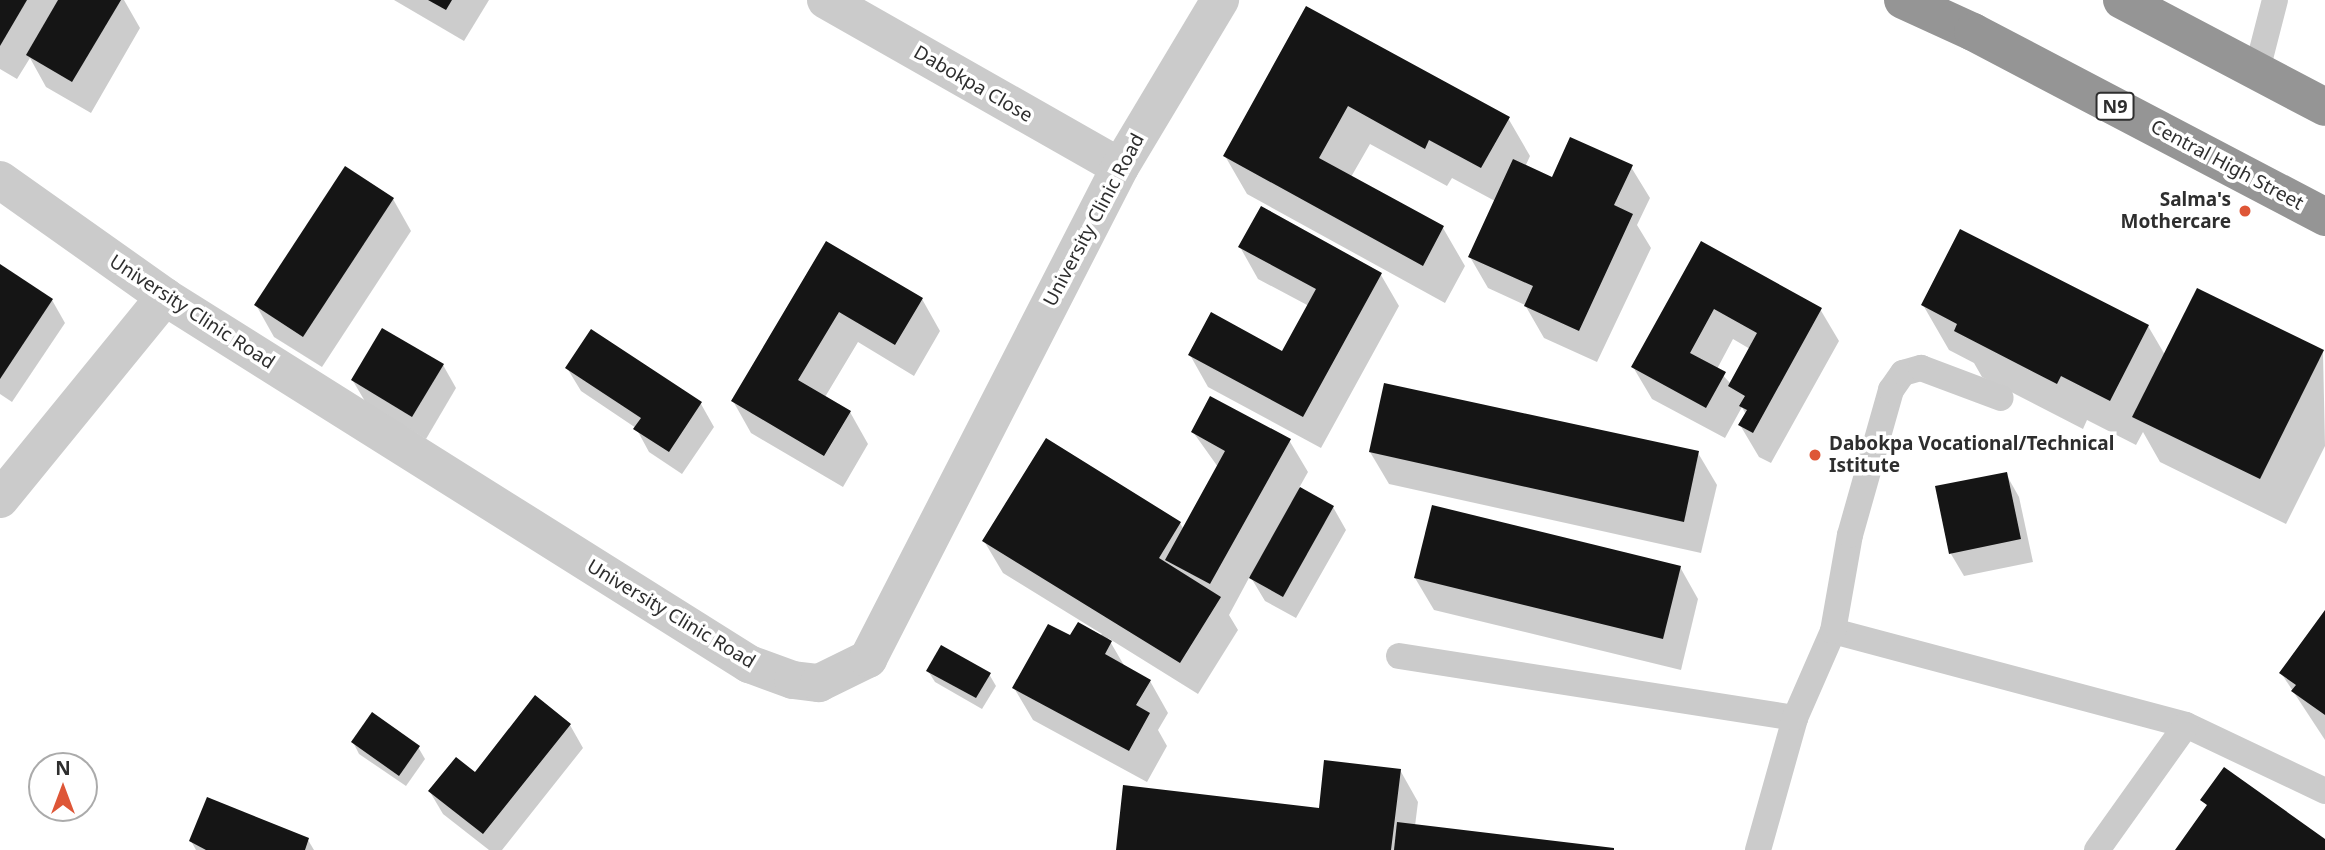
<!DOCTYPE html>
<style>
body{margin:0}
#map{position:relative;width:2325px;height:850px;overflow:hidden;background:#fff;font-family:"Noto Sans",sans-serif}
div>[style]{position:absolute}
.shadow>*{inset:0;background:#0003}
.building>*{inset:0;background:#151515}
.lane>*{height:26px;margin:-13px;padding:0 13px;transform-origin:13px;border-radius:13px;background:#cbcbcb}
.street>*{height:38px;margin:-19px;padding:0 19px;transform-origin:19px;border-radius:19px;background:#cbcbcb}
.highway>*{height:38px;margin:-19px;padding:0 19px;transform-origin:19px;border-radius:19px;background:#959595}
.dots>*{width:19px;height:19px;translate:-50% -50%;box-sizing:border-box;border:4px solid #fff;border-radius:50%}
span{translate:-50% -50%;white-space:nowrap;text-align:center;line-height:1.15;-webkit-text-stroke:7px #fff;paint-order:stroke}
.shield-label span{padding:2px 5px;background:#fff;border:2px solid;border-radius:5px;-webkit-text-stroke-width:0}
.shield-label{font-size:18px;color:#2e2e2e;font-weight:700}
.street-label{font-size:19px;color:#2e2e2e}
.poi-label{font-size:19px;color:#2e2e2e;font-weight:700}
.right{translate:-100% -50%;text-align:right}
.left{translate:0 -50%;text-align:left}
.north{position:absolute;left:28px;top:752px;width:70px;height:70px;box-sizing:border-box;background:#fff;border:2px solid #ababab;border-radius:50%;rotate:0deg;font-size:19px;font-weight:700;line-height:28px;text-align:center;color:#2e2e2e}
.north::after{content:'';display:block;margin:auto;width:24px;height:32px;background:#de5637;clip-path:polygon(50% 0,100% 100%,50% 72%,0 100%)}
</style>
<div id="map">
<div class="shadow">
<div style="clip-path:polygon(0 0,124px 0,140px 28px,91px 113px,46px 87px,30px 58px,17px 79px,0 69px)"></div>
<div style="clip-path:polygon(394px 0,489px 0,464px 41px)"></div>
<div style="clip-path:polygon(1307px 8px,1508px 118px,1530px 156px,1525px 167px,1552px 180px,1631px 167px,1650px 198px,1637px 225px,1651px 248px,1597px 362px,1544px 338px,1525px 305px,1488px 288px,1470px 257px,1495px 201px,1452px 178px,1447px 186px,1370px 144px,1351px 177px,1443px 228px,1465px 266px,1445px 303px,1247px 194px,1225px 156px)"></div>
<div style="clip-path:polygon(393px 199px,411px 231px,322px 367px,274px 337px,256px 305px)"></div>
<div style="clip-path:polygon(827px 243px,922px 299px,940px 331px,914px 376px,858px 342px,825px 397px,850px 412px,868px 444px,843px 487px,751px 433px,733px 401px)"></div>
<div style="clip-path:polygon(evenodd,1702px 244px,1820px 309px,1839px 341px,1771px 463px,1759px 457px,1740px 425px,1746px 415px,1742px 407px,1725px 438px,1652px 399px,1633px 367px,1702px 244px,1733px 339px,1750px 349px,1731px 384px,1717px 369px,1733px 339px)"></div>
<div style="clip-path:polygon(1240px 247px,1381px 275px,1399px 306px,1321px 448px,1208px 387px,1190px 355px,1283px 353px,1309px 306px,1258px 279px)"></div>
<div style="clip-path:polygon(0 266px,52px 300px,65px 323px,12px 402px,0 394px)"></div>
<div style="clip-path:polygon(1923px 305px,2148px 326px,2165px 355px,2323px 352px,2325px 446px,2286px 524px,2160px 462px,2143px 432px,2136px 445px,2087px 420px,2083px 429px,1982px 377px,1974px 363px,1949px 350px)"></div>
<div style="clip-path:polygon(592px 332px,701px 404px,714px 427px,682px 474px,649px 452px,636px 428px,581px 391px,567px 368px)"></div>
<div style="clip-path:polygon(443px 365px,456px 388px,426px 439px,366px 403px,353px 381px)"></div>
<div style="clip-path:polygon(1193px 432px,1289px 440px,1308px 472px,1299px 488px,1333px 507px,1346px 530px,1296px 618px,1265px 601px,1250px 576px,1229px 615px,1238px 630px,1198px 694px,1108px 638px,1125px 667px,1150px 681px,1168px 713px,1158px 730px,1167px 746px,1147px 782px,1033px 720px,1014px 688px,1102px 634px,1003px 573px,984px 541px,1180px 523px,1184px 530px,1218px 467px)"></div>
<div style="clip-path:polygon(1370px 452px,1698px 453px,1717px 485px,1701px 553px,1389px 484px)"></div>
<div style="clip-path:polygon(2006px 474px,2019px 497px,2033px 562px,1964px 576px,1951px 554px)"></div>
<div style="clip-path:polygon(1680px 567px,1698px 599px,1681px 670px,1434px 610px,1415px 578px)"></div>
<div style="clip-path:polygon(2325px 613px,2325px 740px,2281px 673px)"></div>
<div style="clip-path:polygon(928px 671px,989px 674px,996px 686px,982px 709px,935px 682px)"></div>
<div style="clip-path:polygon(570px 725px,583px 748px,502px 850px,489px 850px,443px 814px,430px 792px,475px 774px)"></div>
<div style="clip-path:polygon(353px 742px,418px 747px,425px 759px,406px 786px,359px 754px)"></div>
<div style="clip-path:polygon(1400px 770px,1418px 802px,1415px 826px,1614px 850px,1117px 850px,1320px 810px)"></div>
<div style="clip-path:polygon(308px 840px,314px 850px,196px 850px,191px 841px)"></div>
</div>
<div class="building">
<div style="clip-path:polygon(0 0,27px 0,0 46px)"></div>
<div style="clip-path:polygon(58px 0,121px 0,72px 82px,26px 55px)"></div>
<div style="clip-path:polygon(428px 0,452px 0,446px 10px)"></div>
<div style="clip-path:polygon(1306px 6px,1510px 117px,1481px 168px,1429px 140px,1425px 149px,1348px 106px,1319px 158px,1444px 226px,1423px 266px,1223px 156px)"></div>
<div style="clip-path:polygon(1570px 137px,1633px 165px,1614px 205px,1633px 214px,1579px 331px,1524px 306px,1533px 286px,1468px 257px,1513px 159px,1552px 177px)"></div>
<div style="clip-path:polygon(345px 166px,394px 198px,303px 337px,254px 305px)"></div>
<div style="clip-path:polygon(1261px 206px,1382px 273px,1303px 417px,1188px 355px,1211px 312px,1282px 351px,1316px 289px,1238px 247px)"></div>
<div style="clip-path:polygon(1960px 229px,2149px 325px,2110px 401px,2061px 376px,2057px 384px,1954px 331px,1957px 324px,1921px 305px)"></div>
<div style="clip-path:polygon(826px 241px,923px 298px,895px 345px,839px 312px,798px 380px,851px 411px,824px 456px,731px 401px)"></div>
<div style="clip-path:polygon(1701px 241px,1822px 308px,1753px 433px,1738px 425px,1747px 410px,1739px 406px,1745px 396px,1728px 386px,1757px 333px,1714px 309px,1690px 353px,1726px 372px,1706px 408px,1631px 367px)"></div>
<div style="clip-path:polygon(0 264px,53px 299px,0 379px)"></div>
<div style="clip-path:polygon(2197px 288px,2324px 350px,2260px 479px,2132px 417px)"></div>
<div style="clip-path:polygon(382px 328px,444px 364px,412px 417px,351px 380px)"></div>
<div style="clip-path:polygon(591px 329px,702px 402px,669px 452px,633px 429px,641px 418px,565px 368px)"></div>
<div style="clip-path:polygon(1384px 383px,1699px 451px,1684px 522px,1369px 452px)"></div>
<div style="clip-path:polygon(1210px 396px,1291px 439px,1210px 584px,1165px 560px,1225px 451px,1191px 432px)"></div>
<div style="clip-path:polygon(1046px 438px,1181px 522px,1159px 558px,1221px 597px,1180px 663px,982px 541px)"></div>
<div style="clip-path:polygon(2007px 472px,2021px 539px,1949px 554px,1935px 486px)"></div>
<div style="clip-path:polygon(1300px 487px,1334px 506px,1283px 597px,1249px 578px)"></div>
<div style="clip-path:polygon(1432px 505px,1681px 566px,1663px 639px,1414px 578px)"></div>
<div style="clip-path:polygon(2325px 610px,2325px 715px,2291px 691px,2296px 685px,2279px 673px)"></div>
<div style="clip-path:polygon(1078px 622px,1112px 641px,1105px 654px,1151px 680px,1136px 705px,1150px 713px,1129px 751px,1012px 688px,1048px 624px,1070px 635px)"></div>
<div style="clip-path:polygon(941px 645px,991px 673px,976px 698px,926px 671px)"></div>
<div style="clip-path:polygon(535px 695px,571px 724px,483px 834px,428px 791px,456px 757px,475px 772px)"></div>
<div style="clip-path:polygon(372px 712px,420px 746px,399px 776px,351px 742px)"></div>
<div style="clip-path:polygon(1324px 760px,1401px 769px,1391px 850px,1116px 850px,1123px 785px,1319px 808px)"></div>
<div style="clip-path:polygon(2224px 767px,2325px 839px,2325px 850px,2175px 850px,2207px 805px,2200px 800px)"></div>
<div style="clip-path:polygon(207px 797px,309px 838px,305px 850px,206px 850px,189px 841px)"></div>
<div style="clip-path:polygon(1397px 822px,1614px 848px,1614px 850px,1394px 850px)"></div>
</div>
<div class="lane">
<div style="left:2257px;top:70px;width:72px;rotate:-75.6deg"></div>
<div style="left:1833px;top:631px;width:365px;rotate:14.9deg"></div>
<div style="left:2186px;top:725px;width:154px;rotate:25.4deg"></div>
<div style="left:1399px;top:656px;width:401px;rotate:8.9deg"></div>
<div style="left:1758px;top:850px;width:137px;rotate:-74.3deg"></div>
<div style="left:1795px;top:718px;width:95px;rotate:-66.4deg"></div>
<div style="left:1833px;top:631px;width:97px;rotate:-80deg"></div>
<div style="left:1850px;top:535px;width:151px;rotate:-74.2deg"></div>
<div style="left:1891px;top:390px;width:21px;rotate:-55deg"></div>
<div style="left:1903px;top:373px;width:19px;rotate:-16deg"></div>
<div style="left:1921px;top:368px;width:85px;rotate:20.6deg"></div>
<div style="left:2097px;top:850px;width:153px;rotate:-54.5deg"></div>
</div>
<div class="street">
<div style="left:826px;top:0;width:338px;rotate:29.6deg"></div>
<div style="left:0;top:180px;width:202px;rotate:35.3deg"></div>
<div style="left:165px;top:297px;width:690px;rotate:32.15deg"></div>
<div style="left:749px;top:664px;width:47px;rotate:20deg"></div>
<div style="left:793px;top:680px;width:26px;rotate:7deg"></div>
<div style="left:819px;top:683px;width:55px;rotate:-26.1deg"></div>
<div style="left:868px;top:659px;width:553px;rotate:-62.88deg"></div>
<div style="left:1120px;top:167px;width:195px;rotate:-59.1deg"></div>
<div style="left:0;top:499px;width:261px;rotate:-50.8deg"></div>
</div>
<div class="highway">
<div style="left:1903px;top:0;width:77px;rotate:24.6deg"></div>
<div style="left:1973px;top:32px;width:398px;rotate:27.7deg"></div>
<div style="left:2122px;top:0;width:229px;rotate:27.8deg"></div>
</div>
<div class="dots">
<div style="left:2245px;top:211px;background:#de5637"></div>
<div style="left:1815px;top:455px;background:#de5637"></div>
</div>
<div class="shield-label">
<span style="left:2115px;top:106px">N9</span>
</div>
<div class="street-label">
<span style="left:973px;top:84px;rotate:30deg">Dabokpa Close</span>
<span style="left:2227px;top:165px;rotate:28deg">Central High Street</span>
<span style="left:1094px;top:220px;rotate:-62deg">University Clinic Road</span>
<span style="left:192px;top:312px;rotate:33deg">University Clinic Road</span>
<span style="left:671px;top:614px;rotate:31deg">University Clinic Road</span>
</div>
<div class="poi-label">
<span class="right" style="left:2231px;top:211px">Salma's<br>Mothercare</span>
<span class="left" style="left:1829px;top:455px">Dabokpa Vocational/Technical<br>Istitute</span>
</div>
<div class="north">N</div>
</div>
